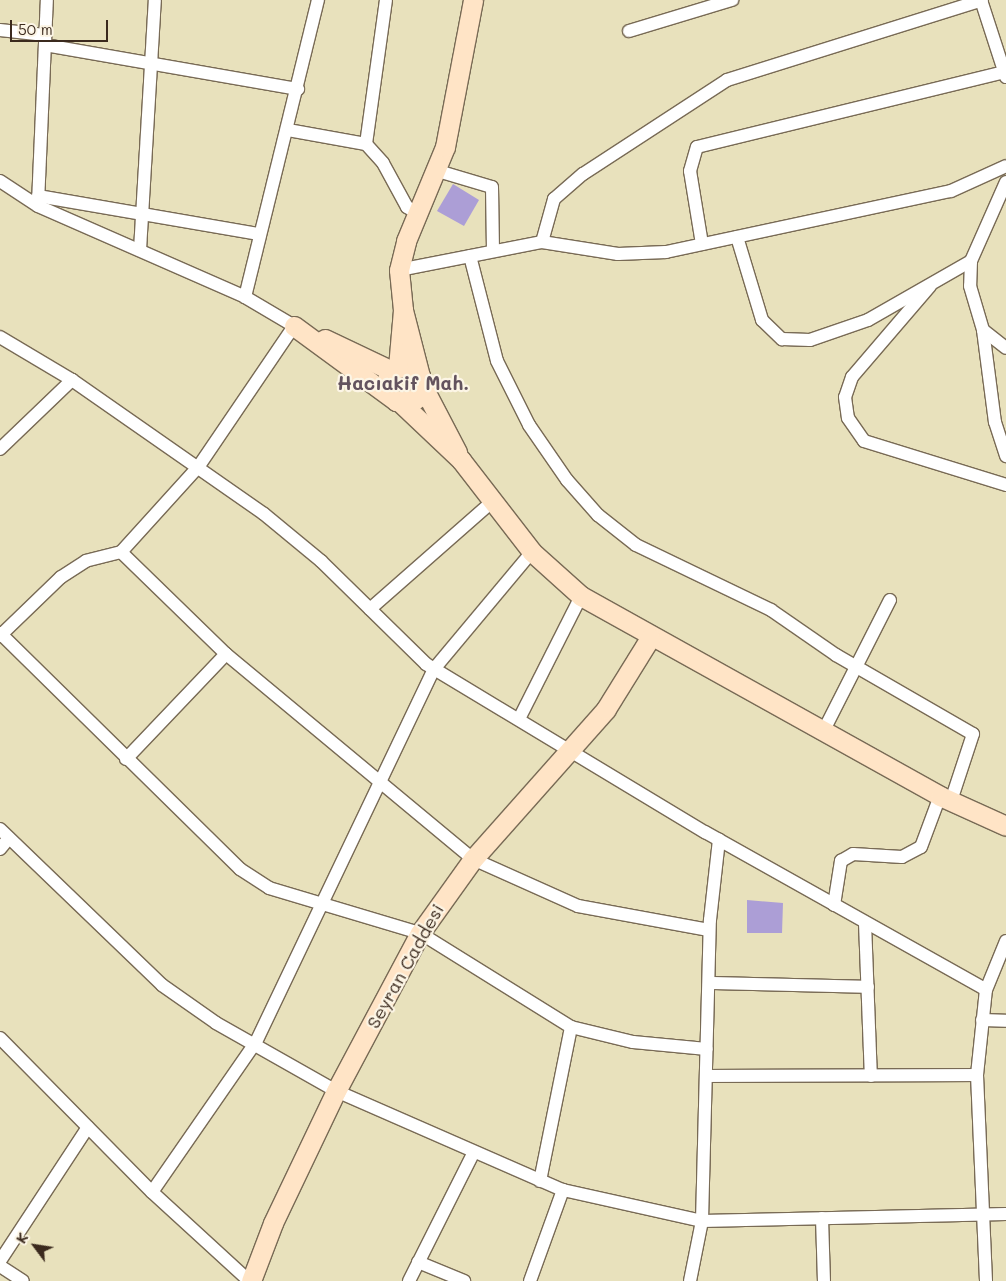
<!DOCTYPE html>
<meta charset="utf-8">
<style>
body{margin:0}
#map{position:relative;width:1006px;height:1281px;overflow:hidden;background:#e8e1bc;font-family:Mali,sans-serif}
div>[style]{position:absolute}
.building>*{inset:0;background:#ac9ed6}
.roads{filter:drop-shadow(1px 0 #786a55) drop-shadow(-1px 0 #786a55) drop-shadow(0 1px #786a55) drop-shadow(0 -1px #786a55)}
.street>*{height:12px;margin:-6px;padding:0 6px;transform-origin:6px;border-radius:6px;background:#fff}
.secondary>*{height:19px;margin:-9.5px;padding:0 9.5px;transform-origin:9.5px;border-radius:9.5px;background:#ffe4c6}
span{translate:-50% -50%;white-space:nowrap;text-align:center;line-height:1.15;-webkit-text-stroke:4.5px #fcf5e5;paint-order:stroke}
.street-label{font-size:18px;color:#3b2a1e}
.neighbourhood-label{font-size:19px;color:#63535e;font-weight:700}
.north{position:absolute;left:10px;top:1221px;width:50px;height:50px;-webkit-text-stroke:4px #fcf5e5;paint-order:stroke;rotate:301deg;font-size:14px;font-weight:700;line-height:20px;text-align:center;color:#3b2a1e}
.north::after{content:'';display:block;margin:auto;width:18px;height:22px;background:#3b2a1e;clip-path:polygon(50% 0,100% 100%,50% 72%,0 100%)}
.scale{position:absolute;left:10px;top:20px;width:98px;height:22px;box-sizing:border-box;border:2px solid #3b2a1e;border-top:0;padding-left:6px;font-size:15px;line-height:18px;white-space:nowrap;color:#3b2a1e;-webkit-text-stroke:4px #fcf5e5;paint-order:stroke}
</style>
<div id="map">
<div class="building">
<div style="clip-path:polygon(453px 184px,479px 200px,464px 226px,437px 211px)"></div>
<div style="clip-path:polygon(747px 900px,783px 903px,782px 933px,747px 933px)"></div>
</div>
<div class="roads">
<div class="street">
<div style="left:981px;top:0;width:81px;rotate:72deg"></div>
<div style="left:0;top:30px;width:45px;rotate:6.3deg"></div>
<div style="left:629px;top:31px;width:108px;rotate:-16.8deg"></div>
<div style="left:45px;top:45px;width:257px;rotate:9.9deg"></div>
<div style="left:288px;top:130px;width:79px;rotate:10.2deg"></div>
<div style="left:366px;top:144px;width:145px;rotate:-82.1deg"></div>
<div style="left:366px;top:144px;width:25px;rotate:48deg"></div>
<div style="left:383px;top:163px;width:50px;rotate:61.4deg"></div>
<div style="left:407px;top:207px;width:12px;rotate:31deg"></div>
<div style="left:438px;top:171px;width:56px;rotate:16.5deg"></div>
<div style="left:492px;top:187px;width:62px;rotate:89.1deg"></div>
<div style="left:0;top:181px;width:45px;rotate:33.3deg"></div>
<div style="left:38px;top:206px;width:226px;rotate:23.7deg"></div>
<div style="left:245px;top:297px;width:57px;rotate:30.6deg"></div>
<div style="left:294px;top:326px;width:169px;rotate:124.2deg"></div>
<div style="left:199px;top:466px;width:116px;rotate:132.2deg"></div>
<div style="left:121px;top:552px;width:36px;rotate:166deg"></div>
<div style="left:86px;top:561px;width:30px;rotate:147deg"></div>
<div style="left:61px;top:577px;width:85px;rotate:136deg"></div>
<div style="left:1006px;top:182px;width:86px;rotate:113.9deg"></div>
<div style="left:971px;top:261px;width:25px;rotate:92deg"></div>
<div style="left:970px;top:286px;width:46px;rotate:73.5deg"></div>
<div style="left:983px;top:330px;width:29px;rotate:38deg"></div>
<div style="left:38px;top:196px;width:223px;rotate:9.8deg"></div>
<div style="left:38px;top:203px;width:203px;rotate:-87.5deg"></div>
<div style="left:737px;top:237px;width:87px;rotate:73.2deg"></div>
<div style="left:762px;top:320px;width:28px;rotate:44deg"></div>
<div style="left:782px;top:339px;width:28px;rotate:2deg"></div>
<div style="left:810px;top:340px;width:61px;rotate:-19deg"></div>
<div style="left:868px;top:320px;width:119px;rotate:-29.8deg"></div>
<div style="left:542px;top:242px;width:45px;rotate:-74.4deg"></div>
<div style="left:554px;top:199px;width:38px;rotate:-41deg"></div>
<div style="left:583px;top:174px;width:172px;rotate:-33.1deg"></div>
<div style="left:727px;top:80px;width:267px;rotate:-17.4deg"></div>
<div style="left:702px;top:244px;width:74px;rotate:-99.3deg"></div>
<div style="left:690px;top:171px;width:25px;rotate:-74deg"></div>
<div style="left:697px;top:147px;width:316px;rotate:-13.7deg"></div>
<div style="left:140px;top:250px;width:250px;rotate:-86.6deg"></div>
<div style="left:470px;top:256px;width:108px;rotate:75.6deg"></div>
<div style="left:497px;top:361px;width:72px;rotate:63.4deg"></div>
<div style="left:529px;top:425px;width:67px;rotate:55.4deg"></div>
<div style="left:567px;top:480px;width:47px;rotate:48.5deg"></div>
<div style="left:598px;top:515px;width:48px;rotate:38.3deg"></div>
<div style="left:636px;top:545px;width:150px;rotate:25.7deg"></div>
<div style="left:771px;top:610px;width:79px;rotate:34.7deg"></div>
<div style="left:836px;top:655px;width:158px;rotate:30deg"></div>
<div style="left:973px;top:734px;width:71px;rotate:108.2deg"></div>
<div style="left:399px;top:270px;width:146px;rotate:-11.1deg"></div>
<div style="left:542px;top:242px;width:77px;rotate:9deg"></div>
<div style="left:618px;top:254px;width:48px;rotate:-2.4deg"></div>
<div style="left:666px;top:252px;width:291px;rotate:-12.1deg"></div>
<div style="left:951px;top:191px;width:60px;rotate:-24.4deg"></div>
<div style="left:930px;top:286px;width:120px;rotate:130.6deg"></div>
<div style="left:852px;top:377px;width:21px;rotate:109deg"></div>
<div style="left:845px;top:397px;width:21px;rotate:82deg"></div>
<div style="left:848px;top:418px;width:28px;rotate:55deg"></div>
<div style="left:864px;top:441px;width:149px;rotate:17.2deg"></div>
<div style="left:245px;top:297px;width:306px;rotate:-76.2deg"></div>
<div style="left:983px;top:330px;width:93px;rotate:82.6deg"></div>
<div style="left:995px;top:422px;width:36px;rotate:72deg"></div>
<div style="left:0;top:337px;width:84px;rotate:30.8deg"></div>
<div style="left:72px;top:380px;width:234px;rotate:34.9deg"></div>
<div style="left:264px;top:514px;width:74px;rotate:39.5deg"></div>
<div style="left:321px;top:561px;width:147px;rotate:44.4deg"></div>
<div style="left:426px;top:664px;width:326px;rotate:31.1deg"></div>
<div style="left:705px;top:832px;width:322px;rotate:29.3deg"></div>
<div style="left:0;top:449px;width:100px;rotate:-43.8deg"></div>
<div style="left:121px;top:552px;width:146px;rotate:44.2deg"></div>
<div style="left:226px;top:654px;width:321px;rotate:39.7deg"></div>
<div style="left:473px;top:859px;width:115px;rotate:24.1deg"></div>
<div style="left:578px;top:906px;width:133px;rotate:10.4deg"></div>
<div style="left:370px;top:609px;width:164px;rotate:-41.3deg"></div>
<div style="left:0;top:633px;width:337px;rotate:44.5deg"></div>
<div style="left:240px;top:869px;width:35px;rotate:33deg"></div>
<div style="left:269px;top:888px;width:158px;rotate:16.6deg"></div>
<div style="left:420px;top:933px;width:178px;rotate:31.9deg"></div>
<div style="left:571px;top:1027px;width:64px;rotate:13.6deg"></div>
<div style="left:633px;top:1042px;width:74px;rotate:5.4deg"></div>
<div style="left:519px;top:719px;width:138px;rotate:-63.2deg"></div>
<div style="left:823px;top:732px;width:148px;rotate:-63.1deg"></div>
<div style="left:126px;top:759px;width:145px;rotate:-46.4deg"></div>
<div style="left:0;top:829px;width:225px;rotate:43.9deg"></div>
<div style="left:162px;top:985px;width:66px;rotate:35.1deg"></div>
<div style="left:216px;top:1023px;width:138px;rotate:29.5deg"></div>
<div style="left:336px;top:1091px;width:248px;rotate:23.6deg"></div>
<div style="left:563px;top:1190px;width:142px;rotate:12.6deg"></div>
<div style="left:702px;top:1221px;width:304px;rotate:-1.3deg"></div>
<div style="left:0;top:849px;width:14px;rotate:-51deg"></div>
<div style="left:834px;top:905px;width:45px;rotate:-81deg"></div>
<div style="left:841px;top:861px;width:14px;rotate:-30deg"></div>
<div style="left:853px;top:854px;width:49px;rotate:3.5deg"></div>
<div style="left:902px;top:857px;width:21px;rotate:-28deg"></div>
<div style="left:921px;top:847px;width:54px;rotate:-69.6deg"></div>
<div style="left:865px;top:923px;width:153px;rotate:87.8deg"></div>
<div style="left:709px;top:983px;width:159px;rotate:1.4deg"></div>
<div style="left:982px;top:1020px;width:24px;rotate:2deg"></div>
<div style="left:0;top:1038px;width:216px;rotate:45.4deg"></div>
<div style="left:152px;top:1192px;width:132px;rotate:42.5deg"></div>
<div style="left:707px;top:1076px;width:270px;rotate:-0.2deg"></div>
<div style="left:540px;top:1181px;width:157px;rotate:-78.6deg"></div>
<div style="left:152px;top:1192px;width:183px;rotate:-55.3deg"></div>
<div style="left:256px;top:1042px;width:413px;rotate:-64.5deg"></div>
<div style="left:434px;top:669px;width:153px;rotate:-50.1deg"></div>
<div style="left:822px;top:1218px;width:63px;rotate:88.2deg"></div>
<div style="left:0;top:1261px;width:160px;rotate:-56.7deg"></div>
<div style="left:418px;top:1262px;width:50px;rotate:22.4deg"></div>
<div style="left:0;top:1266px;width:27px;rotate:33deg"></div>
<div style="left:409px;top:1281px;width:144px;rotate:-63.3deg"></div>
<div style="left:530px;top:1281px;width:97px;rotate:-70.1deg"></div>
<div style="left:690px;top:1281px;width:61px;rotate:-78.7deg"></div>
<div style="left:702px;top:1221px;width:301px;rotate:-88.5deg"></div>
<div style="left:710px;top:920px;width:81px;rotate:-83.6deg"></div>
<div style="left:986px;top:1281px;width:206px;rotate:-92.5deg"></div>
<div style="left:977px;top:1075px;width:85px;rotate:-84deg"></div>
<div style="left:986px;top:990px;width:53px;rotate:-67.8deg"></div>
</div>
<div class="secondary">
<div style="left:403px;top:310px;width:40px;rotate:-95.7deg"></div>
<div style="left:399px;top:270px;width:30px;rotate:-76deg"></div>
<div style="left:406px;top:241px;width:102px;rotate:-67.5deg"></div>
<div style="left:445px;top:147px;width:150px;rotate:-79.2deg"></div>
<div style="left:294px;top:326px;width:127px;rotate:36.3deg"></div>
<div style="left:396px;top:401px;width:20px;rotate:-6deg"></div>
<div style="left:416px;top:399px;width:10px;rotate:-61deg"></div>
<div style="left:421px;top:390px;width:14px;rotate:-94deg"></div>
<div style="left:420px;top:376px;width:13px;rotate:-141deg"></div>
<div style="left:410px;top:368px;width:12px;rotate:-175deg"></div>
<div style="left:398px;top:367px;width:13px;rotate:141deg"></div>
<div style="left:388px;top:375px;width:19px;rotate:90deg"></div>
<div style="left:325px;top:339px;width:74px;rotate:25.5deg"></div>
<div style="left:398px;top:367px;width:57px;rotate:-85deg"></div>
<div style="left:403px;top:310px;width:68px;rotate:75.6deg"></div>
<div style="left:422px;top:385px;width:76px;rotate:62.4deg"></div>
<div style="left:401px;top:403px;width:83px;rotate:43.5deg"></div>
<div style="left:461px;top:460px;width:116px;rotate:52.3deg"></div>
<div style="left:532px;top:552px;width:66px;rotate:41.9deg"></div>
<div style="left:581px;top:596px;width:411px;rotate:29.1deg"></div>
<div style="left:940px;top:796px;width:72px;rotate:24.4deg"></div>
<div style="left:251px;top:1281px;width:62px;rotate:-69.2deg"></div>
<div style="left:273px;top:1223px;width:146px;rotate:-64.5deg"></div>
<div style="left:336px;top:1091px;width:179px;rotate:-62deg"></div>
<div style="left:420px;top:933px;width:91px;rotate:-54.4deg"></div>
<div style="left:473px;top:859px;width:200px;rotate:-48.4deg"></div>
<div style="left:606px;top:709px;width:84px;rotate:-58.2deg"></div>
</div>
</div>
<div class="street-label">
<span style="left:405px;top:966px;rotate:-61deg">Seyran Caddesi</span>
</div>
<div class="neighbourhood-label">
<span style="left:403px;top:383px">Hacıakif Mah.</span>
</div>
<div class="north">K</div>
<div class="scale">50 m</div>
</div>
